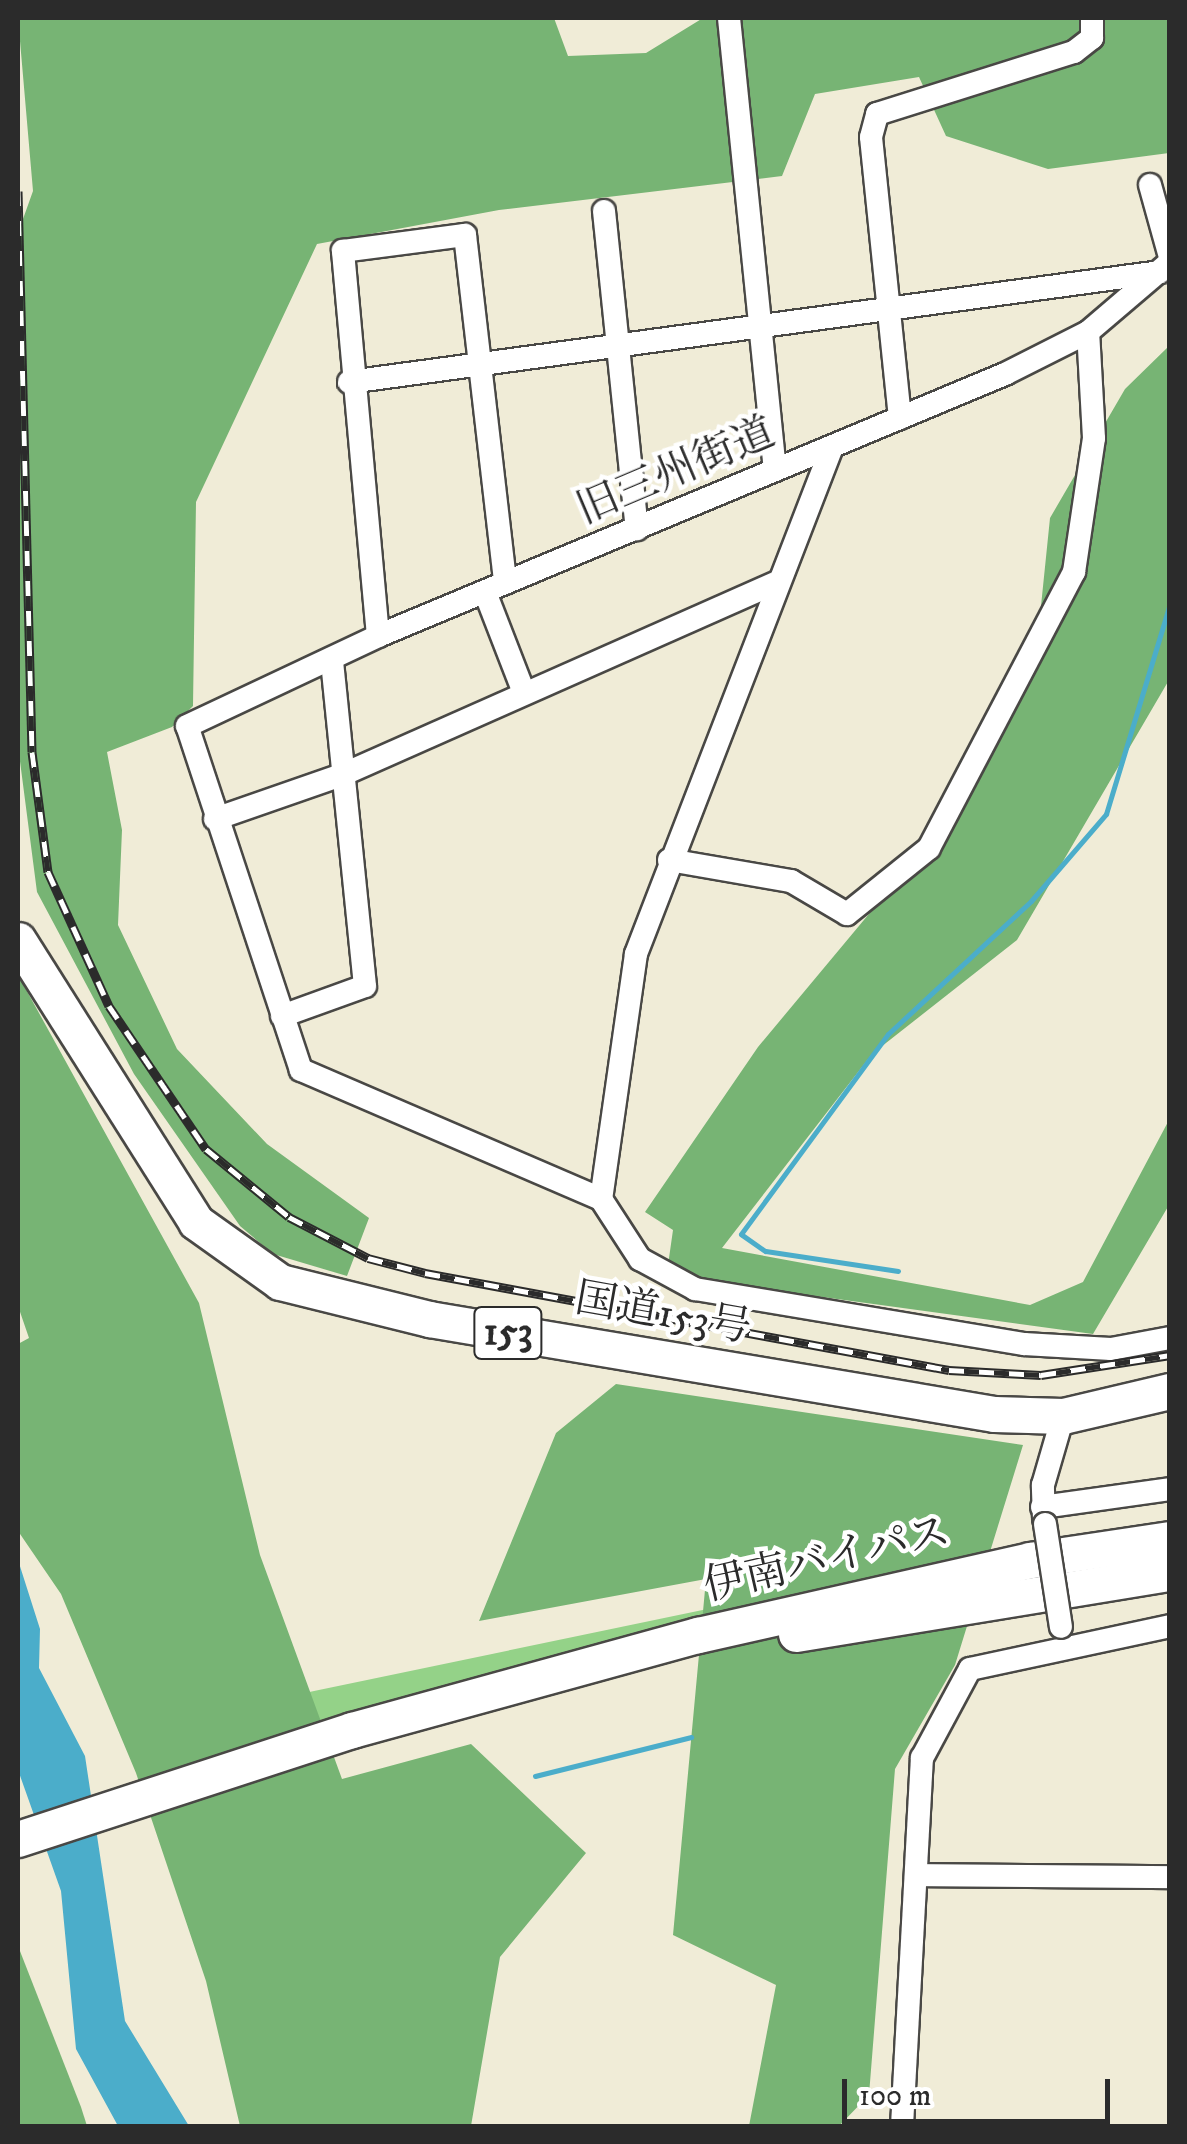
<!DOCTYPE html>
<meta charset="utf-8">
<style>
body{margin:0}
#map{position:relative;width:1187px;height:2144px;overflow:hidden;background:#f0ecd7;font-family:"IM FELL DW Pica","Noto Serif JP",serif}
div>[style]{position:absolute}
.green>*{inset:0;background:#94d288}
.forest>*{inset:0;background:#77b474}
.water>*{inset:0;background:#4badca}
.stream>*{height:5px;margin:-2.5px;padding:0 2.5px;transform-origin:2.5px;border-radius:2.5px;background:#4badca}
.roads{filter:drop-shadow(2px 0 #494845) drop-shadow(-2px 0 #494845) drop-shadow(0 2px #494845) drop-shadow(0 -2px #494845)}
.minor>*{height:22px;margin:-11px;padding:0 11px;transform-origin:11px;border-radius:11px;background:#fff}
.highway>*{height:35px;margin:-17.5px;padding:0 17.5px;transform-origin:17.5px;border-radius:17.5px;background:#fff}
.rail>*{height:9px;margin-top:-4.5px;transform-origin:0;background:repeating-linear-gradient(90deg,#fff 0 15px,#2b2b2b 0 30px);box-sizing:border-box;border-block:2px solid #2b2b2b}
.bridges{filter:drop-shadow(2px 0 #494845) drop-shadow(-2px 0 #494845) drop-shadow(0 2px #494845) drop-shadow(0 -2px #494845)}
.minor-bridge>*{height:22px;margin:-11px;padding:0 11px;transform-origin:11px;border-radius:11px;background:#fff}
span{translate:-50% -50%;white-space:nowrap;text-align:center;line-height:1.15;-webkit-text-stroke:9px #fff;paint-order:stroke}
.shield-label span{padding:2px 8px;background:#fff;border:2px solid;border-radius:8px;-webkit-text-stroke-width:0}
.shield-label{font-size:40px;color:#2b2b2b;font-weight:700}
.street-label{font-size:42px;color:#2b2b2b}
.frame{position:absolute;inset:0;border:20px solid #2b2b2b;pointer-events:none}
.scale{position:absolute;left:842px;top:2079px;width:268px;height:45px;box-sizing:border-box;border:5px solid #2b2b2b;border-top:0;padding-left:12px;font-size:30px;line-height:35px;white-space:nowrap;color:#2b2b2b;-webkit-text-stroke:8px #fff;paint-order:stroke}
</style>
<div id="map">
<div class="green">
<div style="clip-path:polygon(717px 1607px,718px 1624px,260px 1741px,242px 1706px)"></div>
</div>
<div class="forest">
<div style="clip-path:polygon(18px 18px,554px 18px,568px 56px,646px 53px,703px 18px,1169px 18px,1169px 153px,1048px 169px,946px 136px,919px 77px,815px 94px,782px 176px,499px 210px,317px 244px,196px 502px,193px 706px,172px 727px,107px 752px,122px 830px,118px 925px,177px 1049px,267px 1144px,369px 1218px,347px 1276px,273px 1254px,240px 1226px,134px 1074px,37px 892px,18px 746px,18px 233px,33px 191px)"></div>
<div style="clip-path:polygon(1169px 346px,1169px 680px,1017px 940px,872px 1054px,722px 1248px,1030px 1305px,1083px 1282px,1169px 1120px,1169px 1205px,1093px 1334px,706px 1281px,668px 1265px,673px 1230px,645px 1212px,758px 1047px,974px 788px,1037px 645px,1050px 518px,1125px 389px)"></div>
<div style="clip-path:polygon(18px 975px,199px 1303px,260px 1555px,342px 1779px,471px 1744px,586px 1853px,500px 1957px,471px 2126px,240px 2126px,206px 1981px,136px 1773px,61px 1594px,18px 1531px,18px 1344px,29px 1338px,18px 1306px)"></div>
<div style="clip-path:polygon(616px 1384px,1023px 1445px,955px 1665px,895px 1769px,869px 2095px,839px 2126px,749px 2126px,776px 1985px,673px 1935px,706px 1579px,479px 1621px,556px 1433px)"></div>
<div style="clip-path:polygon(18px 1946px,81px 2107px,87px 2126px,18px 2126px)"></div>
</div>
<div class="water">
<div style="clip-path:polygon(18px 1560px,40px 1629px,39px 1668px,85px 1756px,125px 2021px,189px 2126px,118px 2126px,76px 2049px,61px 1891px,18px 1770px)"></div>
</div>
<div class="stream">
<div style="left:898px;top:1271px;width:134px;rotate:-171.4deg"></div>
<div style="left:765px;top:1251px;width:29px;rotate:-145deg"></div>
<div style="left:741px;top:1234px;width:248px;rotate:-53.7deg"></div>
<div style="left:888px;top:1034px;width:195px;rotate:-42.9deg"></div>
<div style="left:1031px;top:901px;width:115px;rotate:-49.2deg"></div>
<div style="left:1106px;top:814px;width:220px;rotate:-73.1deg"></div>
<div style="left:535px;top:1776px;width:161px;rotate:-14deg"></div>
</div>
<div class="roads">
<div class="minor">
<div style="left:729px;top:18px;width:454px;rotate:84.2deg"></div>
<div style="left:1150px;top:185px;width:75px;rotate:74.5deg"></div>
<div style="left:604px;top:211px;width:320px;rotate:84.1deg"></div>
<div style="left:349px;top:382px;width:818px;rotate:-7.72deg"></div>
<div style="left:900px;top:418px;width:282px;rotate:-95.9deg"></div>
<div style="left:871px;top:137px;width:24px;rotate:-75deg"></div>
<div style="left:877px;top:114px;width:207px;rotate:-17.5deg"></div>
<div style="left:1074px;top:52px;width:23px;rotate:-38deg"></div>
<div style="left:1092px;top:38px;width:20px;rotate:-90deg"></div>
<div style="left:832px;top:447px;width:544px;rotate:111.14deg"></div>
<div style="left:636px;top:954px;width:247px;rotate:98.1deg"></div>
<div style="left:601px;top:1199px;width:72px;rotate:57deg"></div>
<div style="left:640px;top:1259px;width:63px;rotate:28.6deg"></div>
<div style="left:695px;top:1289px;width:334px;rotate:9.5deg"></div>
<div style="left:1024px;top:1344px;width:87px;rotate:3.3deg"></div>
<div style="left:1111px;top:1349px;width:60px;rotate:-10.6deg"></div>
<div style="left:485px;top:592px;width:105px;rotate:68.8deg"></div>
<div style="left:378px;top:636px;width:387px;rotate:-95.2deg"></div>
<div style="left:343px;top:251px;width:123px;rotate:-7.5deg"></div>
<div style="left:465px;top:235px;width:350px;rotate:83.4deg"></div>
<div style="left:215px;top:819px;width:137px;rotate:-19.2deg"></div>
<div style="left:344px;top:774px;width:471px;rotate:-23.9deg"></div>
<div style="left:669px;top:860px;width:124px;rotate:9.8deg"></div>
<div style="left:791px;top:881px;width:65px;rotate:30.5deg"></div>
<div style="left:847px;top:914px;width:105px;rotate:-38.8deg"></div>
<div style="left:929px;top:848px;width:312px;rotate:-62.3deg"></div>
<div style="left:1074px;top:572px;width:135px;rotate:-81.5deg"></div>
<div style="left:1094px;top:438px;width:106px;rotate:-93.2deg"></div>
<div style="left:282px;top:1016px;width:88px;rotate:-19.9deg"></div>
<div style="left:365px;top:986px;width:329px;rotate:-95.8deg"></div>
<div style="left:601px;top:1199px;width:327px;rotate:-156.7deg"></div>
<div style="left:301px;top:1070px;width:362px;rotate:-108.3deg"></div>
<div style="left:187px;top:726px;width:211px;rotate:-25.2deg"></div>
<div style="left:378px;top:636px;width:680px;rotate:-22.68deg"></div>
<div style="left:1005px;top:374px;width:93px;rotate:-26.8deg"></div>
<div style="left:1088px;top:332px;width:108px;rotate:-40.5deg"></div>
<div style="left:1042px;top:1507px;width:129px;rotate:-8deg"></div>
<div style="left:1044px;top:1519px;width:34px;rotate:-92deg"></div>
<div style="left:1043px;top:1485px;width:72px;rotate:-73.8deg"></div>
<div style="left:916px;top:1875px;width:254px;rotate:0.5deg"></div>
<div style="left:902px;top:2126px;width:369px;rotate:-86.9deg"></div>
<div style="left:922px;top:1758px;width:101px;rotate:-61.7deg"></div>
<div style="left:970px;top:1669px;width:205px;rotate:-12.1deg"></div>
</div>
<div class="highway">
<div style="left:18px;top:940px;width:333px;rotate:57.7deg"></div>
<div style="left:196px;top:1222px;width:103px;rotate:35.5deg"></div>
<div style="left:280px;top:1282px;width:154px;rotate:13.9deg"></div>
<div style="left:429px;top:1319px;width:573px;rotate:9.54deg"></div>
<div style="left:994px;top:1414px;width:69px;rotate:1.7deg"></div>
<div style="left:1063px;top:1416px;width:110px;rotate:-13.2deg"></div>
<div style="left:796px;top:1634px;width:379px;rotate:-9.3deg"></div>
<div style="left:18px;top:1839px;width:351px;rotate:-18.1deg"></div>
<div style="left:352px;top:1730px;width:359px;rotate:-15.4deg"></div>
<div style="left:698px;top:1635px;width:340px;rotate:-12.7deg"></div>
<div style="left:1030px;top:1560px;width:142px;rotate:-8.5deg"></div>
</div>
</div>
<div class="rail">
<div style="left:18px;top:191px;width:561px;rotate:88.57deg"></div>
<div style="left:32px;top:752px;width:121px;rotate:82.4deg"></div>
<div style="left:48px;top:872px;width:147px;rotate:65.5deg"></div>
<div style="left:109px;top:1006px;width:173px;rotate:55.9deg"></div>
<div style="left:206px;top:1149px;width:107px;rotate:39.3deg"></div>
<div style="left:289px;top:1217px;width:89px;rotate:27.4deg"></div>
<div style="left:368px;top:1258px;width:59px;rotate:14.7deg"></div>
<div style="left:425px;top:1273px;width:533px;rotate:10.49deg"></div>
<div style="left:949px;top:1370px;width:92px;rotate:3.1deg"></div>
<div style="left:1041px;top:1375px;width:131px;rotate:-8.8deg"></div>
</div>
<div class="bridges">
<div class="minor-bridge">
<div style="left:1045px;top:1524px;width:104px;rotate:81.2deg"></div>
</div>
</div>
<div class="shield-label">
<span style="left:508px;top:1333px">153</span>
</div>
<div class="street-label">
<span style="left:676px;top:472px;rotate:-23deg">旧三州街道</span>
<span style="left:663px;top:1314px;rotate:10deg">国道153号</span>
<span style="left:827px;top:1560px;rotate:-13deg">伊南バイパス</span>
</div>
<div class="frame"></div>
<div class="scale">100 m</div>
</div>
